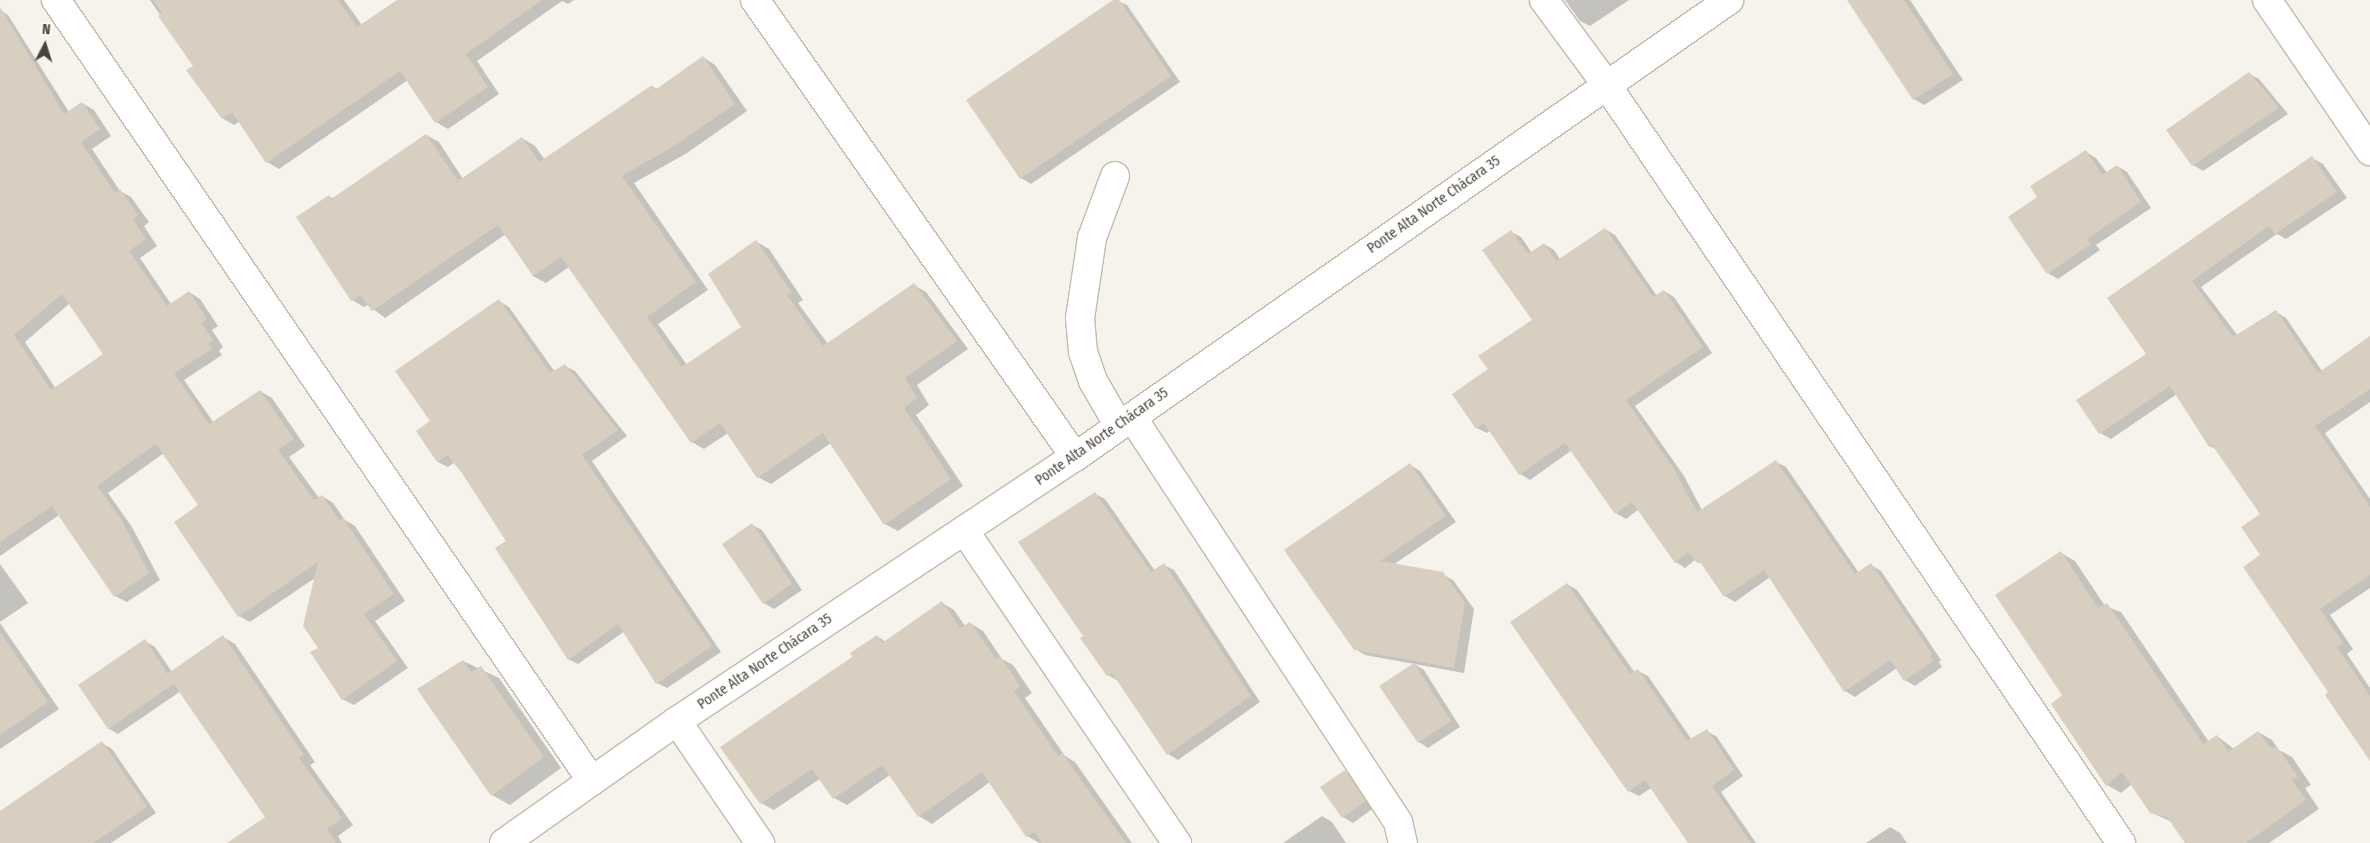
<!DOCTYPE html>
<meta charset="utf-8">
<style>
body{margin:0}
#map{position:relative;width:2370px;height:843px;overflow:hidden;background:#f6f3ec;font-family:"Fira Sans Condensed",sans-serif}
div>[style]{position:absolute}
.shadow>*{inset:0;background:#0003}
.building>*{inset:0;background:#d8cfc1}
.roads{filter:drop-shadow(1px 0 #c2bbae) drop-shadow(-1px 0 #c2bbae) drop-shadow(0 1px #c2bbae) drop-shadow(0 -1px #c2bbae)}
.minor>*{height:28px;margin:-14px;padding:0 14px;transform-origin:14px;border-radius:14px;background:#fff}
span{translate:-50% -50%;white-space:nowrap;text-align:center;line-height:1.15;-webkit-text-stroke:4px #fff;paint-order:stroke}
.street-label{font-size:14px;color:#4b4439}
.north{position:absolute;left:20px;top:20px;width:50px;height:50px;-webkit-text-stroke:4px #fff;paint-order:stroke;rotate:5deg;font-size:14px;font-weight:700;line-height:20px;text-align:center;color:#4b4439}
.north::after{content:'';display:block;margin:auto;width:18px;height:22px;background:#4b4439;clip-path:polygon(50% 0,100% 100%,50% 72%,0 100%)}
</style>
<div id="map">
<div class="shadow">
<div style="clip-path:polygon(150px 0,344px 0,362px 25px,399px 0,574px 0,568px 4px,562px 1px,477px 61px,499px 94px,448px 129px,436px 122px,408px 80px,279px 169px,267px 162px,239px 122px,234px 125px,222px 118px,195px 66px)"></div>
<div style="clip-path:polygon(1115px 0,1127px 5px,1180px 82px,1031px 184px,1021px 178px)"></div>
<div style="clip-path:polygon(1565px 0,1629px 0,1590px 26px,1580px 21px)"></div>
<div style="clip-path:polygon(1849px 0,1910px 0,1963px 80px,1924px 105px,1914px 99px)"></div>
<div style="clip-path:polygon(evenodd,0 10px,8px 15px,69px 112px,82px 103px,94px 110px,111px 136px,92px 149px,120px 191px,131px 197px,149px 222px,144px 226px,157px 246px,140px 258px,171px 304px,189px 292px,200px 299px,218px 326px,212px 330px,223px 347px,219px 351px,222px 355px,184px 380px,214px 423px,260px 391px,272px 398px,305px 446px,289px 457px,319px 498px,322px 496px,333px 503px,345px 520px,355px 526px,405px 601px,375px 621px,408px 668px,354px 705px,342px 699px,320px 649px,315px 578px,250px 622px,239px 616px,200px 506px,164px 453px,108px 493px,132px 527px,160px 580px,127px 602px,115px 596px,59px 515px,0 556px,0 10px,70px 303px,105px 355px,56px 389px,25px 342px,70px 303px)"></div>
<div style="clip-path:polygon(703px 57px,715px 65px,747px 111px,687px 153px,634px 183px,708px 290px,658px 324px,687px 365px,743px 327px,757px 242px,769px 249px,803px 300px,798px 303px,828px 344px,914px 285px,926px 292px,968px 349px,917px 385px,929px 405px,916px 415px,963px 486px,898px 531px,885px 524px,831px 443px,771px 484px,758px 477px,728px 433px,704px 449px,692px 442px,569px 267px,546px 283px,533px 276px,506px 234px,385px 318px,368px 305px,364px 307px,352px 300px,329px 196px,334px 199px,426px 135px,439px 142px,463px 179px,522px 138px,535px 146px,545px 160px,652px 86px,657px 89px)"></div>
<div style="clip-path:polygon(2249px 74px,2259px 79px,2288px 114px,2203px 171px,2193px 165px)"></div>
<div style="clip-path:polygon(2086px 152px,2096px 158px,2107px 173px,2117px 166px,2127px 172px,2151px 208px,2096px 245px,2100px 250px,2058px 279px,2048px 273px,2010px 217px,2039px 197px)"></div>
<div style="clip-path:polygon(2312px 158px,2323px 164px,2347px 198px,2286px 239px,2277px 234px,2201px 287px,2238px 336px,2276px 312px,2286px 318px,2322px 371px,2370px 344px,2370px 402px,2325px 433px,2370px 499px,2370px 588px,2330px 615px,2353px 649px,2347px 654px,2370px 688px,2370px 760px,2330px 693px,2262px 555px,2261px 515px,2217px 450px,2210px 446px,2177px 394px,2111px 439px,2100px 433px,2147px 354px,2108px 298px)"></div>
<div style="clip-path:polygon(1605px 229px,1615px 235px,1657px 296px,1664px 291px,1674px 297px,1712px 353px,1635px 406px,1684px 476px,1702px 510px,1776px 462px,1786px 467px,1859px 573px,1871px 565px,1881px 571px,1941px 660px,1939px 662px,1942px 667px,1915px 686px,1905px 680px,1897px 668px,1855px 697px,1845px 691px,1770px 577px,1735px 602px,1725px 596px,1705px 567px,1696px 559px,1685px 568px,1676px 562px,1639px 509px,1626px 519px,1616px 513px,1572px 450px,1530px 480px,1520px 474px,1491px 430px,1487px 433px,1477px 428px,1490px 369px,1533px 320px,1511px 232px,1521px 237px,1532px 253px,1544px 244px,1554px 250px,1560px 259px)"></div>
<div style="clip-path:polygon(499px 301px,509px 307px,555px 372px,565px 366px,575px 371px,627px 436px,592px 461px,721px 652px,667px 688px,657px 683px,625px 631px,578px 664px,568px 659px,507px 541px,455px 462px,448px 467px,438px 462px,418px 431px,432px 422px)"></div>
<div style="clip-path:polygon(1410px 465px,1420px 471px,1456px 522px,1393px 565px,1442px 574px,1453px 580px,1474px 609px,1464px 673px,1365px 655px,1355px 649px,1286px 550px)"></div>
<div style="clip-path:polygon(1095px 494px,1105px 499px,1155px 571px,1164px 565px,1174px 570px,1260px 702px,1178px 760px,1168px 754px,1118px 681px,1108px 675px,1085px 636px)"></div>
<div style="clip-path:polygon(752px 525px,762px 530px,802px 590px,774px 609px,764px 603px,723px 544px)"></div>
<div style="clip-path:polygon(2061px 553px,2075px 561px,2105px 606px,2121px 612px,2209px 742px,2217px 736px,2234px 749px,2258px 732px,2272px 740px,2279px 750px,2292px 757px,2311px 785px,2305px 788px,2319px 809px,2269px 843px,2187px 843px,2172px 822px,2150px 812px,2132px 784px,2121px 793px,2107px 785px,2063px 696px)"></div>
<div style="clip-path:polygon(0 564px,28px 603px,0 622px)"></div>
<div style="clip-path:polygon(1567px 584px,1577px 590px,1635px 673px,1638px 671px,1648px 676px,1692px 740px,1707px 731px,1717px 737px,1743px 776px,1721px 792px,1756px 843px,1689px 843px,1651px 788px,1639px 796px,1629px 791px)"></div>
<div style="clip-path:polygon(942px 603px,954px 610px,965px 626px,970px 623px,983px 631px,1002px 659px,1013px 665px,1032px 693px,1025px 698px,1065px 756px,1075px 762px,1132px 843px,1039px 843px,1027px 836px,990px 782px,932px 824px,919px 816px,890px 775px,847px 805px,834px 798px,821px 778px,774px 810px,761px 803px,854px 657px,877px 636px,886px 642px)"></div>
<div style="clip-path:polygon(0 623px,59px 709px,0 749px)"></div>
<div style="clip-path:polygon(223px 637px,235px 644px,315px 762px,310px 765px,353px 825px,338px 836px,342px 843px,229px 843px,267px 817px,181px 691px,118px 734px,108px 728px,145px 641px,155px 647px,172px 672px)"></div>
<div style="clip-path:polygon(463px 661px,499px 678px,561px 768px,510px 805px,492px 795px)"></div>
<div style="clip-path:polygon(1414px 664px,1424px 670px,1460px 727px,1428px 748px,1419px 742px)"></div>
<div style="clip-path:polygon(102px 743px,112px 749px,156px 813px,111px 843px,0 843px,0 813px)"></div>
<div style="clip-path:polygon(1345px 772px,1355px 778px,1375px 807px,1353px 823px,1343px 817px)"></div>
<div style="clip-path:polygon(1322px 816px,1332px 822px,1346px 843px,1283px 843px)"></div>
<div style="clip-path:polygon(1890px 827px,1900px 833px,1907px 843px,1866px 843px)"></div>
</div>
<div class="building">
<div style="clip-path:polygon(153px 0,338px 0,357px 27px,397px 0,542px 0,466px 54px,488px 87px,435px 123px,400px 71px,266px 163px,232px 112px,222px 119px,186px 70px,193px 66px,158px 16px,162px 13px)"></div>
<div style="clip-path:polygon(1113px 0,1119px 0,1171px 76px,1020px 179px,966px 100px)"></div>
<div style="clip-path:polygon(1847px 0,1904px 0,1953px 74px,1913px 100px)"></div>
<div style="clip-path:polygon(evenodd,0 7px,64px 114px,82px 102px,100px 129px,81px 142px,115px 193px,120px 189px,138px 215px,133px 219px,146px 239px,129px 251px,167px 306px,189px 291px,207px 319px,201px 323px,213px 340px,208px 344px,212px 349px,174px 373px,209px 424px,260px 390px,294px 439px,278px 450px,314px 500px,322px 495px,339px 520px,343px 518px,394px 594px,364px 614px,397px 661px,342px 700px,310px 652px,318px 648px,303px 626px,318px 562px,238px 617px,174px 522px,198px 505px,156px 444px,97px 486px,121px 519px,149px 573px,114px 597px,52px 506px,0 542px,0 7px,62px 294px,103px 354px,51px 390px,14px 335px,62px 294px)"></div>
<div style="clip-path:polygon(703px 56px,735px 104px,674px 146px,622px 176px,696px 282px,647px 317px,682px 367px,741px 327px,708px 274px,756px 240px,792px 293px,787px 295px,823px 346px,914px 283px,957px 341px,905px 378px,917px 398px,904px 408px,951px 479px,884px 525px,823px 433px,757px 478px,720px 423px,691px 443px,561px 257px,533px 276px,498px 225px,372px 311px,360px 295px,351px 301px,296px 217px,329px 195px,331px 199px,426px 134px,458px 181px,522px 137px,539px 162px,652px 85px,655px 90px)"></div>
<div style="clip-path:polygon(2249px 72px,2279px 108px,2192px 166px,2166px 130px)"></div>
<div style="clip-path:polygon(2086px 150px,2102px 175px,2117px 165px,2141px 202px,2087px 239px,2091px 244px,2047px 274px,2008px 217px,2037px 197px,2030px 186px)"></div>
<div style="clip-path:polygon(2312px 156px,2337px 192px,2275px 234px,2269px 226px,2192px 281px,2233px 337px,2276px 310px,2318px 373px,2370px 336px,2370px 389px,2315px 426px,2370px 507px,2370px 575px,2320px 609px,2343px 643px,2337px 647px,2370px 696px,2370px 761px,2325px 695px,2328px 692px,2243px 567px,2260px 555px,2241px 527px,2260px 514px,2212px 445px,2209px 447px,2170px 386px,2099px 434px,2076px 400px,2146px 354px,2107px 298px)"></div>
<div style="clip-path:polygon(1605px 228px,1653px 297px,1664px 290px,1703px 347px,1626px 400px,1674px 469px,1697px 512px,1776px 460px,1855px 574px,1871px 563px,1932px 654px,1930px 656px,1933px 661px,1904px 681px,1890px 660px,1844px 692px,1764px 570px,1724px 597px,1700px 562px,1698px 564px,1688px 552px,1675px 563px,1632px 502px,1615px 514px,1565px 443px,1519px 475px,1484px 423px,1476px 429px,1452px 394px,1488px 369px,1478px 356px,1532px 320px,1482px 250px,1511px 230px,1528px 254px,1544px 243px,1556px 261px)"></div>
<div style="clip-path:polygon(499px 299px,550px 373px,565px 364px,618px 430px,582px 455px,712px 646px,656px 684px,618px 624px,568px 660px,495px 548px,506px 541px,462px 473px,447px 455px,437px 462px,416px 431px,430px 421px,395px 371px)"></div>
<div style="clip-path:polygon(1410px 463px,1446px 516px,1380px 561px,1443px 572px,1465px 603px,1454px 668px,1354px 650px,1284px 550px)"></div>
<div style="clip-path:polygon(1095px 492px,1151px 572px,1164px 563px,1251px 696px,1167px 755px,1112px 673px,1107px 676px,1080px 638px,1083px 636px,1018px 542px)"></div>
<div style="clip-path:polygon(752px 523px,792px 584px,763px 604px,722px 544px)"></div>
<div style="clip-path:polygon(2061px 551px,2098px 608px,2107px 603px,2203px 744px,2217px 735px,2228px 752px,2258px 731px,2270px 747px,2278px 748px,2298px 777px,2292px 780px,2306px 800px,2246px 843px,2185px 843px,2167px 817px,2150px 813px,2122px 772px,2106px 786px,2051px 704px,2062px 695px,1995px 595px)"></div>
<div style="clip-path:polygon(1567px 583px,1630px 674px,1638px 669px,1687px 741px,1707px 729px,1734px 770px,1712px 786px,1751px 843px,1688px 843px,1645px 780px,1628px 792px,1570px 709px,1510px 622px)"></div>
<div style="clip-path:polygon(942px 601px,960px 628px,970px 622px,996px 659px,1000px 656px,1020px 686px,1014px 691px,1058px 756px,1062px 753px,1126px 843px,1042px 843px,1034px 832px,1026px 837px,982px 772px,918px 817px,882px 765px,833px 799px,812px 769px,760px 804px,720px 747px,852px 657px,850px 653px,877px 635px,882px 643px)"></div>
<div style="clip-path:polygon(0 632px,48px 702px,0 735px)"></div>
<div style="clip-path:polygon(223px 635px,304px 755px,299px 758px,342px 818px,327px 829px,336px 843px,227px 843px,265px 817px,167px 674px)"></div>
<div style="clip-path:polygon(145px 639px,174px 684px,108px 729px,78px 685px)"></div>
<div style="clip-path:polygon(463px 660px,471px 672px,481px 666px,544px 757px,491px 796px,417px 689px)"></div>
<div style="clip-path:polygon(1414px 663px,1451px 721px,1418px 743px,1379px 686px)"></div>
<div style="clip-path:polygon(102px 741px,147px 807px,93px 843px,0 843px,0 811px)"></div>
<div style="clip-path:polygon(1345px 770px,1366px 801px,1342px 818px,1320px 787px)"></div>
</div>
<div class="roads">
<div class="minor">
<div style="left:56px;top:0;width:947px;rotate:55.54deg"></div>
<div style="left:755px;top:0;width:558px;rotate:55deg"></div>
<div style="left:1544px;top:0;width:104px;rotate:53.6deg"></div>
<div style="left:1606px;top:84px;width:917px;rotate:55.84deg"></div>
<div style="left:2267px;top:0;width:183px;rotate:55.7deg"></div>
<div style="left:1115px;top:176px;width:66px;rotate:110.4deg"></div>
<div style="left:1092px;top:238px;width:81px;rotate:98.5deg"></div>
<div style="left:1080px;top:318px;width:34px;rotate:85deg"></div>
<div style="left:1083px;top:352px;width:31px;rotate:71deg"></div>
<div style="left:1093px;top:381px;width:52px;rotate:60deg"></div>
<div style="left:1132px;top:417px;width:485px;rotate:56.7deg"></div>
<div style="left:1398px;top:822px;width:22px;rotate:77deg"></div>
<div style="left:964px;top:530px;width:379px;rotate:55.8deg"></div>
<div style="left:677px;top:721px;width:148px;rotate:55.8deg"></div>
<div style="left:504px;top:843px;width:212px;rotate:-35.2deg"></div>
<div style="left:677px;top:721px;width:478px;rotate:-33.6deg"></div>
<div style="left:1075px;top:457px;width:798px;rotate:-34.94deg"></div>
</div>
</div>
<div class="street-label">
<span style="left:1434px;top:205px;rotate:-35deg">Ponte Alta Norte Chácara 35</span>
<span style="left:1102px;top:437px;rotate:-35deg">Ponte Alta Norte Chácara 35</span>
<span style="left:765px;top:662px;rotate:-34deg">Ponte Alta Norte Chácara 35</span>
</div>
<div class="north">N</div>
</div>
